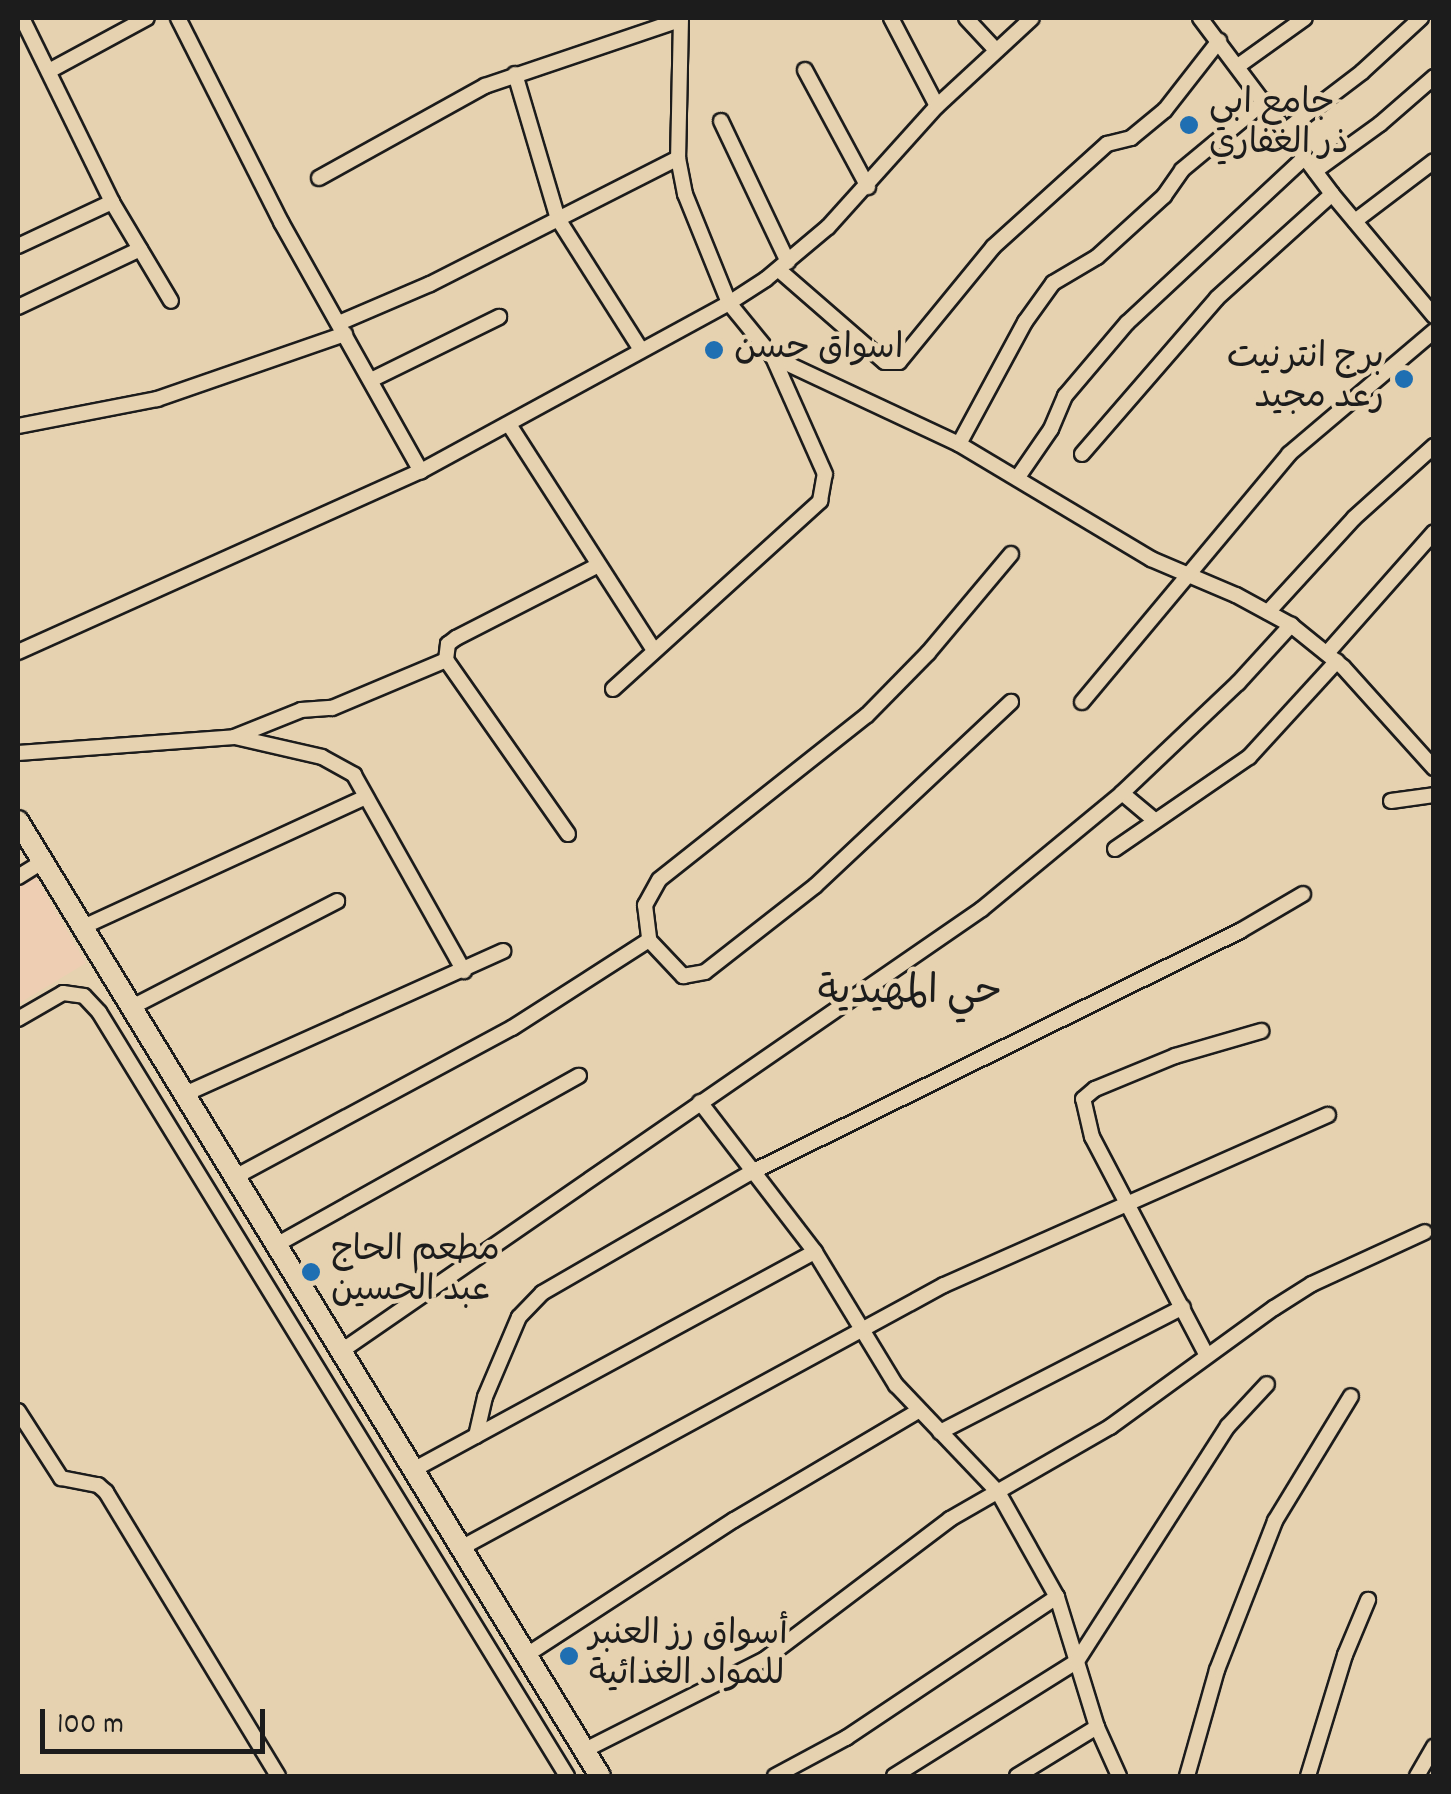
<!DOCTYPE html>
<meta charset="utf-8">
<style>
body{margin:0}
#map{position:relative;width:1451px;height:1794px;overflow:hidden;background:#e6d2b0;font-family:Dekko,"Playpen Sans Arabic",sans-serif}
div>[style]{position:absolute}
.built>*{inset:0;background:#eeceb3}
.roads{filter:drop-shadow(2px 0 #1c1c1c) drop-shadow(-2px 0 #1c1c1c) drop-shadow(0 2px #1c1c1c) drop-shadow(0 -2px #1c1c1c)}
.street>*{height:14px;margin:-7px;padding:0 7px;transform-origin:7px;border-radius:7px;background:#e6d2b0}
.secondary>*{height:20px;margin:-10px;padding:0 10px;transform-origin:10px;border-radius:10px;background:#e6d2b0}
.dots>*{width:28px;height:28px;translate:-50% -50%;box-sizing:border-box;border:5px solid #e6d2b0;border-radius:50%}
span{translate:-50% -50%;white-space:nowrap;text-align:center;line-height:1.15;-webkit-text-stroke:9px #e6d2b0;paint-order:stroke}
.poi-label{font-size:35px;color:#1c1c1c}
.left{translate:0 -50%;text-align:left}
.right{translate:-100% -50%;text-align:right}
.quarter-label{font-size:40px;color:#1c1c1c}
.frame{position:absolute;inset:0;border:20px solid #1c1c1c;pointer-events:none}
.scale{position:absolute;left:40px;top:1709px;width:225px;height:45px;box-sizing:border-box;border:5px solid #1c1c1c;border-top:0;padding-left:12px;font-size:30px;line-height:35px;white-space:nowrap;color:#1c1c1c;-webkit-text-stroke:8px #e6d2b0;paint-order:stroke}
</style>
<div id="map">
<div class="built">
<div style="clip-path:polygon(35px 876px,86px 963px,18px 1004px,18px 887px)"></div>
</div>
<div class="roads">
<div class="street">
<div style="left:22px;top:18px;width:205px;rotate:63.9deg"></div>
<div style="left:112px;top:202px;width:115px;rotate:59.2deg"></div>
<div style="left:178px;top:18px;width:229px;rotate:63.2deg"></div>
<div style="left:281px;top:222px;width:286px;rotate:60.7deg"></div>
<div style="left:681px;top:18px;width:140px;rotate:91.2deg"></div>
<div style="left:678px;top:158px;width:37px;rotate:79deg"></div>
<div style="left:685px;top:194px;width:118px;rotate:68deg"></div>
<div style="left:729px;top:303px;width:70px;rotate:50.8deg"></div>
<div style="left:773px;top:357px;width:205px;rotate:25.1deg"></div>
<div style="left:959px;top:444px;width:224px;rotate:30.9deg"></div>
<div style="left:1151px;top:559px;width:92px;rotate:23deg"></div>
<div style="left:1236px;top:595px;width:63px;rotate:28.6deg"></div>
<div style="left:1291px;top:625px;width:67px;rotate:38.9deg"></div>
<div style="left:1343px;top:667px;width:136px;rotate:48deg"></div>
<div style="left:891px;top:18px;width:99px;rotate:62.4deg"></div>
<div style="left:966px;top:18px;width:42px;rotate:46.9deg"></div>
<div style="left:1200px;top:18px;width:220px;rotate:53.1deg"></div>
<div style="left:1332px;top:194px;width:159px;rotate:50.1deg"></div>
<div style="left:1238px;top:66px;width:82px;rotate:-35.6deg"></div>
<div style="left:805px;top:70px;width:133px;rotate:61.7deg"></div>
<div style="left:49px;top:71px;width:111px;rotate:-28.4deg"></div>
<div style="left:515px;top:74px;width:151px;rotate:73.5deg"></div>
<div style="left:558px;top:219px;width:155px;rotate:57.6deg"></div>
<div style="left:721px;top:121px;width:156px;rotate:64.6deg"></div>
<div style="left:1286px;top:130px;width:96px;rotate:-37.3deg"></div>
<div style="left:1362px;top:72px;width:80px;rotate:-42.5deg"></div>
<div style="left:1315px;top:171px;width:80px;rotate:-35.9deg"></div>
<div style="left:1380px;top:124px;width:72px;rotate:-41deg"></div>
<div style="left:319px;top:178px;width:190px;rotate:-29deg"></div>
<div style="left:485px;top:86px;width:206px;rotate:-18.7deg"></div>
<div style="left:1355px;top:221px;width:99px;rotate:-37.2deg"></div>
<div style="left:18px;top:246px;width:104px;rotate:-25.1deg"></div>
<div style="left:779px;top:270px;width:140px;rotate:41deg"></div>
<div style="left:885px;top:362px;width:14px"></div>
<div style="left:899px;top:362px;width:149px;rotate:-50.7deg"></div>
<div style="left:993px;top:247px;width:154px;rotate:-42.1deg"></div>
<div style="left:1107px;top:144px;width:25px;rotate:-14deg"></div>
<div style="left:1131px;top:138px;width:44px;rotate:-39.5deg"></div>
<div style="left:1165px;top:110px;width:88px;rotate:-52deg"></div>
<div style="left:18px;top:307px;width:135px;rotate:-25.4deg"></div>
<div style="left:339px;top:323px;width:99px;rotate:-23.2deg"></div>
<div style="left:430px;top:284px;width:278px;rotate:-26.9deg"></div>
<div style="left:371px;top:380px;width:143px;rotate:-26.2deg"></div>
<div style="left:18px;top:426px;width:142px;rotate:-11deg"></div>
<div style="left:157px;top:399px;width:199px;rotate:-19.1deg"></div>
<div style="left:510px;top:426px;width:266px;rotate:57.3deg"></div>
<div style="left:959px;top:444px;width:139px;rotate:-61.6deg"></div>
<div style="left:1025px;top:322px;width:48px;rotate:-54.3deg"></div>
<div style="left:1053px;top:283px;width:51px;rotate:-30.6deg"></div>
<div style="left:1097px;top:257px;width:91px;rotate:-42.3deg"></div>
<div style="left:1164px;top:196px;width:32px;rotate:-55deg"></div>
<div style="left:1182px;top:170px;width:108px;rotate:-39.7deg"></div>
<div style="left:1082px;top:454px;width:206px;rotate:-49.1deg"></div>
<div style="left:1217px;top:298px;width:155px;rotate:-42.1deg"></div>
<div style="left:1018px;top:477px;width:58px;rotate:-55.5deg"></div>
<div style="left:1051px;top:429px;width:36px;rotate:-67deg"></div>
<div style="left:1065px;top:396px;width:96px;rotate:-49.7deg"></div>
<div style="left:1127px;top:323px;width:243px;rotate:-43deg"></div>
<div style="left:1011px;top:554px;width:129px;rotate:130deg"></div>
<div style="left:928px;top:653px;width:87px;rotate:134.5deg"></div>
<div style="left:867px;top:715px;width:265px;rotate:141.6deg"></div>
<div style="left:659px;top:880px;width:29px;rotate:119deg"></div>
<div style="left:645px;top:905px;width:35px;rotate:83deg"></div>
<div style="left:649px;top:940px;width:50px;rotate:46.6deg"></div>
<div style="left:683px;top:976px;width:22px;rotate:-10deg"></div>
<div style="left:705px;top:972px;width:140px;rotate:-38deg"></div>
<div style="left:815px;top:886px;width:269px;rotate:-43.2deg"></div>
<div style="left:1268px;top:612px;width:127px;rotate:-47.5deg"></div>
<div style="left:1354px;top:518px;width:108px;rotate:-42deg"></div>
<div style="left:18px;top:652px;width:442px;rotate:-24.2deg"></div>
<div style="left:421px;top:471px;width:351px;rotate:-28.6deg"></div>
<div style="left:729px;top:303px;width:44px;rotate:-33deg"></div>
<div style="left:766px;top:279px;width:81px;rotate:-40deg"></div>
<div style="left:828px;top:227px;width:163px;rotate:-48deg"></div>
<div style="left:937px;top:106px;width:129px;rotate:-42.8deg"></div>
<div style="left:1328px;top:652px;width:160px;rotate:-48.5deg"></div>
<div style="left:613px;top:689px;width:280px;rotate:-42.2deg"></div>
<div style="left:820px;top:501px;width:27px;rotate:-80deg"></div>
<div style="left:825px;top:474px;width:128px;rotate:-114deg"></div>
<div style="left:1082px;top:702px;width:323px;rotate:-50.1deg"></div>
<div style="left:1289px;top:454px;width:190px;rotate:-40.3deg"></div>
<div style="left:235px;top:737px;width:89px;rotate:12.9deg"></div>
<div style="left:322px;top:757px;width:37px;rotate:29deg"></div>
<div style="left:354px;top:775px;width:225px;rotate:60.7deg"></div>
<div style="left:18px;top:753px;width:217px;rotate:-4.2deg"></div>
<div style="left:234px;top:737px;width:72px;rotate:-21.9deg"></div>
<div style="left:301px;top:710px;width:31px;rotate:-4deg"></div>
<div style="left:332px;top:708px;width:124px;rotate:-22.8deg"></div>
<div style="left:1122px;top:793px;width:40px;rotate:40deg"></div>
<div style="left:1391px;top:801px;width:43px;rotate:-7.9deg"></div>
<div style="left:568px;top:834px;width:213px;rotate:-125deg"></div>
<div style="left:446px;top:660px;width:16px;rotate:-83deg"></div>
<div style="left:448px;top:644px;width:10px;rotate:-37deg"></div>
<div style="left:456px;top:638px;width:158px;rotate:-27.1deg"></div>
<div style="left:1115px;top:849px;width:163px;rotate:-34.5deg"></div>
<div style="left:1249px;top:757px;width:130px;rotate:-47.5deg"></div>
<div style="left:18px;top:877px;width:31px;rotate:-32deg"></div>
<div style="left:83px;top:927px;width:311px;rotate:-24.7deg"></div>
<div style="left:132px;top:1007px;width:231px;rotate:-27.3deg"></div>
<div style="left:18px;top:1019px;width:52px;rotate:-30deg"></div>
<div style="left:63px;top:993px;width:21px;rotate:8deg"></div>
<div style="left:84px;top:996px;width:22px;rotate:47deg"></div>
<div style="left:99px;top:1012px;width:896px;rotate:58.51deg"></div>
<div style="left:185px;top:1094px;width:349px;rotate:-24.2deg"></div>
<div style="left:700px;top:1102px;width:189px;rotate:52.5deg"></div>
<div style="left:815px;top:1252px;width:156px;rotate:58.7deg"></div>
<div style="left:896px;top:1385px;width:148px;rotate:46.4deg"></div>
<div style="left:998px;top:1492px;width:120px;rotate:60.7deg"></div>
<div style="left:1057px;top:1597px;width:136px;rotate:72.9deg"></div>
<div style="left:1097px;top:1727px;width:54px;rotate:65.8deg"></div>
<div style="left:235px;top:1177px;width:315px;rotate:-28.3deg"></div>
<div style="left:512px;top:1028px;width:163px;rotate:-32.7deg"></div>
<div style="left:276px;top:1245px;width:347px;rotate:-29.2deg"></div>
<div style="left:340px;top:1352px;width:780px;rotate:-34.61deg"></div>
<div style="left:982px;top:909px;width:182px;rotate:-39.6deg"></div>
<div style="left:1122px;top:793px;width:160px;rotate:-43.5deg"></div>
<div style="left:1238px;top:683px;width:79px;rotate:-47.6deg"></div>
<div style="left:1206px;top:1354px;width:245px;rotate:-117.7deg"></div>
<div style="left:1092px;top:1137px;width:39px;rotate:-103deg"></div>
<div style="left:1083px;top:1099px;width:16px;rotate:-40deg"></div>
<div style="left:1095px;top:1089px;width:87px;rotate:-22.4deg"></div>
<div style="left:1175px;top:1056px;width:90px;rotate:-16.2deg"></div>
<div style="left:18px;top:1411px;width:80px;rotate:57.3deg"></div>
<div style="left:61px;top:1478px;width:38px;rotate:11deg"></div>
<div style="left:98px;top:1485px;width:11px;rotate:41deg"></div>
<div style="left:106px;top:1492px;width:332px;rotate:58.8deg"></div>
<div style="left:940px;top:1432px;width:273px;rotate:-27.2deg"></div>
<div style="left:476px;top:1436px;width:40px;rotate:-77deg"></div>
<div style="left:485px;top:1397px;width:87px;rotate:-67deg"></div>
<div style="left:519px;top:1317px;width:33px;rotate:-46deg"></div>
<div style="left:542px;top:1293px;width:240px;rotate:-30deg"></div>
<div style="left:750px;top:1173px;width:547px;rotate:-26.28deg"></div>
<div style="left:1240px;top:931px;width:73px;rotate:-30.4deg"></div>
<div style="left:413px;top:1470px;width:457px;rotate:-28.5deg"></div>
<div style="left:461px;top:1548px;width:550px;rotate:-28.57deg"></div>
<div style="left:944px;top:1285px;width:420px;rotate:-23.9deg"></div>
<div style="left:525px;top:1656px;width:249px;rotate:-33.1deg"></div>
<div style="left:734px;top:1520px;width:214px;rotate:-30.6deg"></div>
<div style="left:585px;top:1750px;width:202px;rotate:-26.8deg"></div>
<div style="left:765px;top:1659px;width:232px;rotate:-37.1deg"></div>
<div style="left:950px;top:1519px;width:185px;rotate:-29.9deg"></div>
<div style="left:1110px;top:1427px;width:203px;rotate:-36deg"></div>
<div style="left:1274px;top:1308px;width:45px;rotate:-32.3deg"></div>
<div style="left:1312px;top:1284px;width:124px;rotate:-24.7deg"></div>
<div style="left:775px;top:1776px;width:81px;rotate:-28.2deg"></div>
<div style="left:846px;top:1738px;width:254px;rotate:-33.8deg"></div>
<div style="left:894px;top:1776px;width:216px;rotate:-32.1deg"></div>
<div style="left:1077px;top:1661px;width:279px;rotate:-57.3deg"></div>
<div style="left:1228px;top:1426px;width:57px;rotate:-47.1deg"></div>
<div style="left:1017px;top:1776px;width:94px;rotate:-31.5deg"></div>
<div style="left:1187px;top:1776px;width:110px;rotate:-74.2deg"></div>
<div style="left:1217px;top:1670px;width:160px;rotate:-68.7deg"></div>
<div style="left:1275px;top:1521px;width:146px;rotate:-58.7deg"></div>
<div style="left:1308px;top:1776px;width:127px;rotate:-73deg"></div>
<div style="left:1345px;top:1655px;width:60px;rotate:-67.3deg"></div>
<div style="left:1417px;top:1776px;width:34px;rotate:-60deg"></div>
</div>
<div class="secondary">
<div style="left:18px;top:821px;width:1118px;rotate:58.64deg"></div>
</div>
</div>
<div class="dots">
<div style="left:1189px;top:125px;background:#1f6fb2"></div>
<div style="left:714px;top:350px;background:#1f6fb2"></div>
<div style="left:1404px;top:379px;background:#1f6fb2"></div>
<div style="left:311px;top:1272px;background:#1f6fb2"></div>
<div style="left:569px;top:1656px;background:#1f6fb2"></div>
</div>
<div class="poi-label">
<span class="left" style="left:1209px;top:125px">جامع ابي<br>ذر الغفاري</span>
<span class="left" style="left:734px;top:350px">اسواق حسن</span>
<span class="right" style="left:1384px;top:379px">برج انترنيت<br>رعد مجيد</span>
<span class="left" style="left:331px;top:1272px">مطعم الحاج<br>عبد الحسين</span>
<span class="left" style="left:589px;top:1656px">أسواق رز العنبر<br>للمواد الغذائية</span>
</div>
<div class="quarter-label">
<span style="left:910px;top:995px">حي المهيدية</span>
</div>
<div class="frame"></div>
<div class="scale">100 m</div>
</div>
